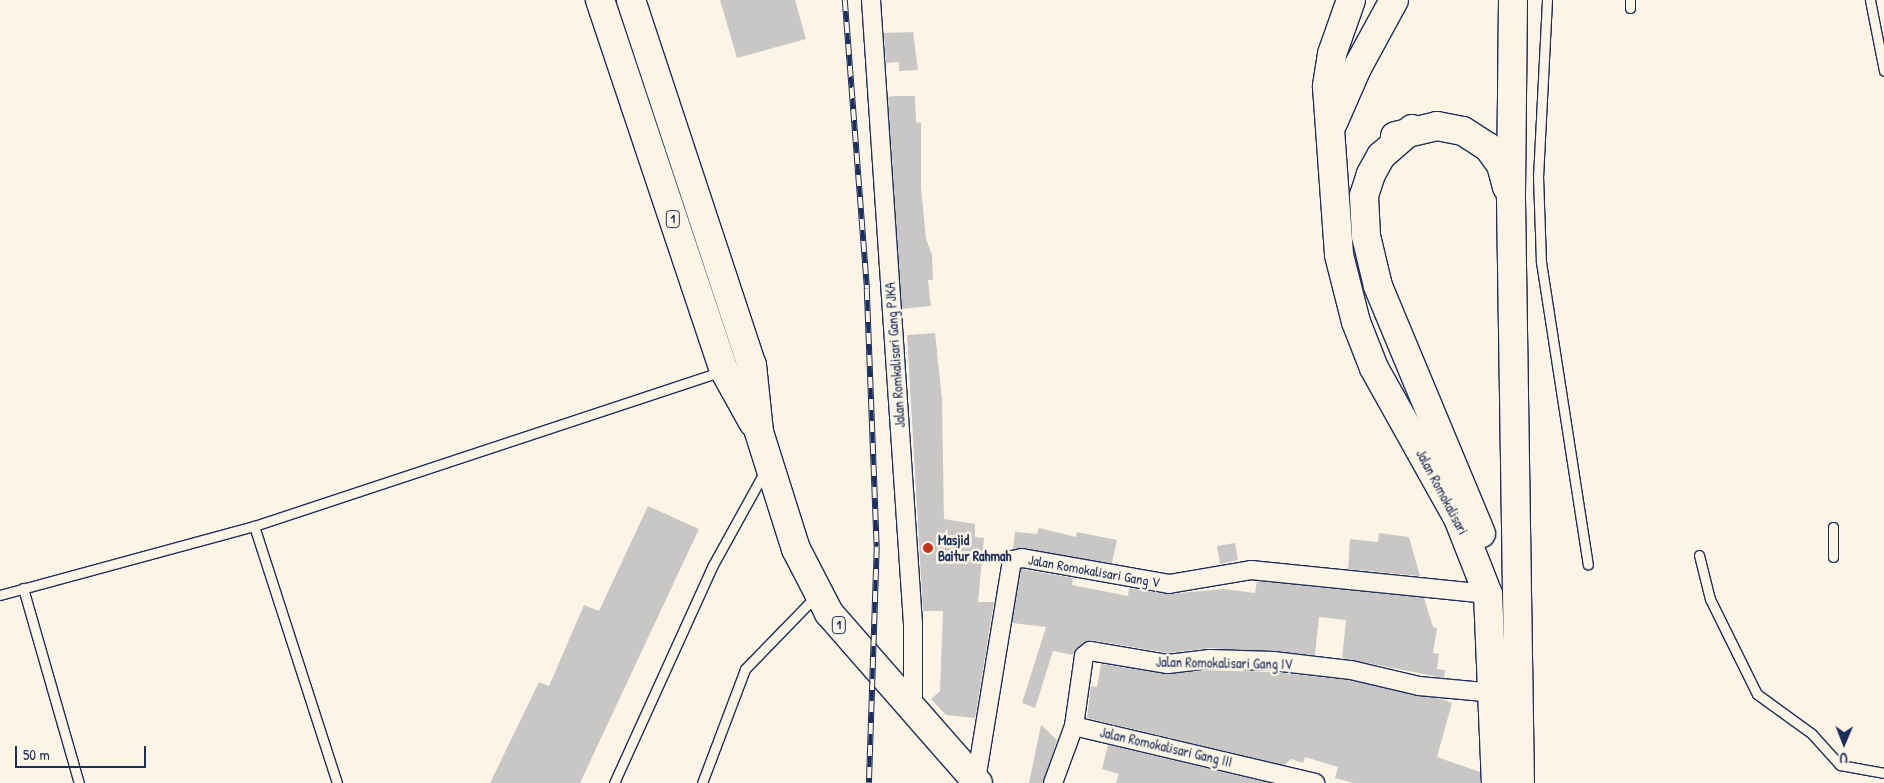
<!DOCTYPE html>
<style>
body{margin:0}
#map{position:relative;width:1884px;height:783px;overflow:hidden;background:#fcf5e5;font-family:"Patrick Hand",sans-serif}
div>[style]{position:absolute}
.building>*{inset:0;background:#c8c7c6}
.roads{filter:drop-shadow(1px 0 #1b2f5e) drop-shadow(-1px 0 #1b2f5e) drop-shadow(0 1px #1b2f5e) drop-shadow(0 -1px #1b2f5e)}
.lane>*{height:9px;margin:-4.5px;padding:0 4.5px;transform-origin:4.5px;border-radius:4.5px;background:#fcf5e5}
.street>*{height:18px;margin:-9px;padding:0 9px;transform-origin:9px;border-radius:9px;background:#fcf5e5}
.highway>*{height:28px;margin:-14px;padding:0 14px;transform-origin:14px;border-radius:14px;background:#fcf5e5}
.rail>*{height:5.5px;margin-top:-2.75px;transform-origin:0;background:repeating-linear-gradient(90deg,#fcf5e5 0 11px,#1b2f5e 0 22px);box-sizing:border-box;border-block:1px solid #1b2f5e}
.dots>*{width:14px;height:14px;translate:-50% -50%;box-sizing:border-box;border:2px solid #fcf5e5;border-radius:50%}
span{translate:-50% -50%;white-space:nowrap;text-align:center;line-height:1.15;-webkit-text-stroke:5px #fcf5e5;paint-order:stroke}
.shield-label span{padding:1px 4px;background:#fcf5e5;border:1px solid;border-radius:4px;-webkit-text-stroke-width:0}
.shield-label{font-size:12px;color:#1b2f5e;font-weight:700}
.street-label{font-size:14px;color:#1b2f5e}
.poi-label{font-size:14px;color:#1b2f5e;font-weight:700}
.left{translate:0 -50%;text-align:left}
.north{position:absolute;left:1819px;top:718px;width:50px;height:50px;-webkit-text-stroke:4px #fcf5e5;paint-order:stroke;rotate:181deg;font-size:14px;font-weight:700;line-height:20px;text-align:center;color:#1b2f5e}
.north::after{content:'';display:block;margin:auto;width:18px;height:22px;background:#1b2f5e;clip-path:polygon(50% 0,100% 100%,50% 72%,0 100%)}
.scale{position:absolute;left:15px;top:746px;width:131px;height:22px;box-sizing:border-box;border:2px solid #1b2f5e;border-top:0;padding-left:6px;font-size:15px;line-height:18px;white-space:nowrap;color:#1b2f5e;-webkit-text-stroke:4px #fcf5e5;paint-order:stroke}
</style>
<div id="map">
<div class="building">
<div style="clip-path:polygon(720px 0,795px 0,806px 39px,737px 58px)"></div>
<div style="clip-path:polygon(913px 32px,918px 70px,899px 71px,899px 62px,886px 63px,884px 33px)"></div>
<div style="clip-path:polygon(894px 96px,915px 96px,916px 122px,921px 123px,921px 187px,926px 239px,932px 255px,933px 280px,928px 280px,931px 306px,902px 309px,888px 97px)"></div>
<div style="clip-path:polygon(935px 333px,942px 399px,944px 519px,975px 524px,975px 537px,984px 538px,978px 602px,994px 602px,975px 718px,946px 715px,931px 699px,940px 691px,943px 611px,923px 611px,907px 335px)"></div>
<div style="clip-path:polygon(648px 506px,699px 529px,580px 783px,490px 783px,539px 682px,549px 686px,584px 605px,599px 611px)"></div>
<div style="clip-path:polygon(1039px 528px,1076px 537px,1077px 532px,1117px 540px,1112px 563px,1013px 549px,1015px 532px,1037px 534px)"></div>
<div style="clip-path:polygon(1379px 533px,1409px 537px,1420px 576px,1348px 569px,1350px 539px,1378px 542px)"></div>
<div style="clip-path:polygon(1235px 543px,1238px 560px,1220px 564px,1217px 546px)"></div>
<div style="clip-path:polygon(1021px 569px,1073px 578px,1072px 585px,1128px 596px,1129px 588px,1167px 594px,1224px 589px,1255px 593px,1257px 581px,1424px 598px,1433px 627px,1437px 628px,1433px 653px,1439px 654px,1437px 669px,1445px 670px,1444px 678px,1342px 658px,1346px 620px,1319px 617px,1315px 655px,1210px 648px,1168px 653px,1091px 640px,1083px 643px,1073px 655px,1053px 651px,1035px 708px,1022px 703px,1046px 627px,1012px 623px)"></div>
<div style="clip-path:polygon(1101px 664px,1167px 674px,1210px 670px,1272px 672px,1349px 680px,1441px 699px,1452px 703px,1437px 757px,1480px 772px,1480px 783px,1353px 783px,1335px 778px,1338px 767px,1305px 757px,1303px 763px,1291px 759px,1284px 765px,1087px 718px,1091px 686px,1097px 687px)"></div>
<div style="clip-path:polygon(1041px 725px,1057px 740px,1043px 783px,1029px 783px)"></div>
<div style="clip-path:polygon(1108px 745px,1269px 783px,1116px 783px,1119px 774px,1102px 769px)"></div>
</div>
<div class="roads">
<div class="lane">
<div style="left:1547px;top:0;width:176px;rotate:92.9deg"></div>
<div style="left:1538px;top:176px;width:86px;rotate:88deg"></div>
<div style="left:1541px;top:262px;width:306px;rotate:81.2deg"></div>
<div style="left:1870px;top:0;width:72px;rotate:78.8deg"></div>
<div style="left:1630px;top:8px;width:8px;rotate:-90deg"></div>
<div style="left:254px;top:526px;width:270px;rotate:72.1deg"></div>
<div style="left:1833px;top:527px;width:30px;rotate:90deg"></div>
<div style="left:1699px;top:555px;width:45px;rotate:76deg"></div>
<div style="left:1710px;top:599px;width:106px;rotate:63.7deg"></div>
<div style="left:1757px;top:694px;width:68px;rotate:36deg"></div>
<div style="left:1812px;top:734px;width:42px;rotate:47.9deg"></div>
<div style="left:1840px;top:765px;width:45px;rotate:10.3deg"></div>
<div style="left:23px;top:588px;width:203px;rotate:74deg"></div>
<div style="left:0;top:595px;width:263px;rotate:-15.2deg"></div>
<div style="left:254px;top:526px;width:493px;rotate:-18.3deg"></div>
<div style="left:614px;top:783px;width:239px;rotate:-65.6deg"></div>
<div style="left:713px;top:565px;width:110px;rotate:-61.1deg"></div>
<div style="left:702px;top:783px;width:122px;rotate:-69.3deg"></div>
<div style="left:745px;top:669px;width:103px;rotate:-45.8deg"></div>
</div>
<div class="street">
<div style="left:871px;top:0;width:625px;rotate:86.15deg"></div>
<div style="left:913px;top:624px;width:86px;rotate:90deg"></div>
<div style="left:1074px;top:726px;width:248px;rotate:13.3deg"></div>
<div style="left:976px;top:780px;width:223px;rotate:-80.7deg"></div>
<div style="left:1012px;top:560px;width:10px;rotate:-11deg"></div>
<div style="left:1022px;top:558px;width:149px;rotate:10deg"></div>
<div style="left:1169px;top:584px;width:83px;rotate:-9.7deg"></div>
<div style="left:1251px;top:570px;width:238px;rotate:5.8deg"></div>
<div style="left:1053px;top:783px;width:61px;rotate:-69.8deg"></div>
<div style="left:1074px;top:726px;width:71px;rotate:-81.9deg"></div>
<div style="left:1084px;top:656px;width:8px;rotate:-40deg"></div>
<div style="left:1090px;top:651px;width:79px;rotate:9.5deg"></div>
<div style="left:1168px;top:664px;width:42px;rotate:-6.8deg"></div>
<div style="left:1210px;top:659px;width:63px;rotate:1.8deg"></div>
<div style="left:1273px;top:661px;width:79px;rotate:6.6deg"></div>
<div style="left:1351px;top:670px;width:70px;rotate:13.2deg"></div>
<div style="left:1419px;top:686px;width:76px;rotate:5.3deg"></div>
</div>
<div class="highway">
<div style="left:600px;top:0;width:390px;rotate:71.5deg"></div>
<div style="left:724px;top:370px;width:60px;rotate:60.9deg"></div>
<div style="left:631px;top:0;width:385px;rotate:71.7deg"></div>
<div style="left:752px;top:365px;width:67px;rotate:84deg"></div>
<div style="left:759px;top:432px;width:123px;rotate:72.5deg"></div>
<div style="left:796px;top:549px;width:72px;rotate:62.7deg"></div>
<div style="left:829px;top:613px;width:226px;rotate:48.8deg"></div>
<div style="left:1351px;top:0;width:57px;rotate:109.4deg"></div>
<div style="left:1332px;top:54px;width:33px;rotate:99deg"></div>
<div style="left:1327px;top:87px;width:168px;rotate:85.9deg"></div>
<div style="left:1339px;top:255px;width:69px;rotate:75.8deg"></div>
<div style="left:1356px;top:322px;width:49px;rotate:68.6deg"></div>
<div style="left:1374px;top:368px;width:172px;rotate:60.8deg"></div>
<div style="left:1458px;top:518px;width:82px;rotate:68.5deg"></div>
<div style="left:1488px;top:594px;width:189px;rotate:87.6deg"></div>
<div style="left:1513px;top:0;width:200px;rotate:90.6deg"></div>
<div style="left:1511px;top:200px;width:583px;rotate:89.12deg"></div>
<div style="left:1333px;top:123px;width:60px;rotate:-66.4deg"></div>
<div style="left:1357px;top:68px;width:77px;rotate:-61.4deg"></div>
<div style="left:1412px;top:129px;width:41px;rotate:138.9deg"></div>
<div style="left:1381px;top:156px;width:21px;rotate:119deg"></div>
<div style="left:1371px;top:174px;width:23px;rotate:108deg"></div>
<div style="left:1364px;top:196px;width:40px;rotate:87.1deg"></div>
<div style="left:1366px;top:236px;width:51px;rotate:76.5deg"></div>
<div style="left:1378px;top:286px;width:268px;rotate:67.4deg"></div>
<div style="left:1395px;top:136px;width:43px;rotate:-13.4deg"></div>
<div style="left:1437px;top:126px;width:26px;rotate:11deg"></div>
<div style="left:1463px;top:131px;width:30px;rotate:33deg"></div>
<div style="left:1488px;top:147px;width:22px;rotate:54deg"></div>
<div style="left:1501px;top:165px;width:23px;rotate:75deg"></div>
</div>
</div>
<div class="rail">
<div style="left:845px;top:0;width:290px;rotate:85.6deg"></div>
<div style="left:867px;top:289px;width:258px;rotate:87.8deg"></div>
<div style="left:877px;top:547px;width:236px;rotate:91.9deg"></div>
</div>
<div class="dots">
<div style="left:928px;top:548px;background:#c8321e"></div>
</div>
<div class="shield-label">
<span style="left:673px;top:219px">1</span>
<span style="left:839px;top:625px">1</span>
</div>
<div class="street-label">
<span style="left:895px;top:355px;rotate:-94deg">Jalan Romkalisari Gang PJKA</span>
<span style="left:1442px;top:492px;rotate:62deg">Jalan Romokalisari</span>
<span style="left:1094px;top:571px;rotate:10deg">Jalan Romokalisari Gang V</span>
<span style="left:1224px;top:663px;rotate:1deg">Jalan Romokalisari Gang IV</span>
<span style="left:1166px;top:747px;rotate:13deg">Jalan Romokalisari Gang III</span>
</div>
<div class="poi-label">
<span class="left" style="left:938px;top:548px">Masjid<br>Baitur Rahmah</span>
</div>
<div class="north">U</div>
<div class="scale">50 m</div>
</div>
